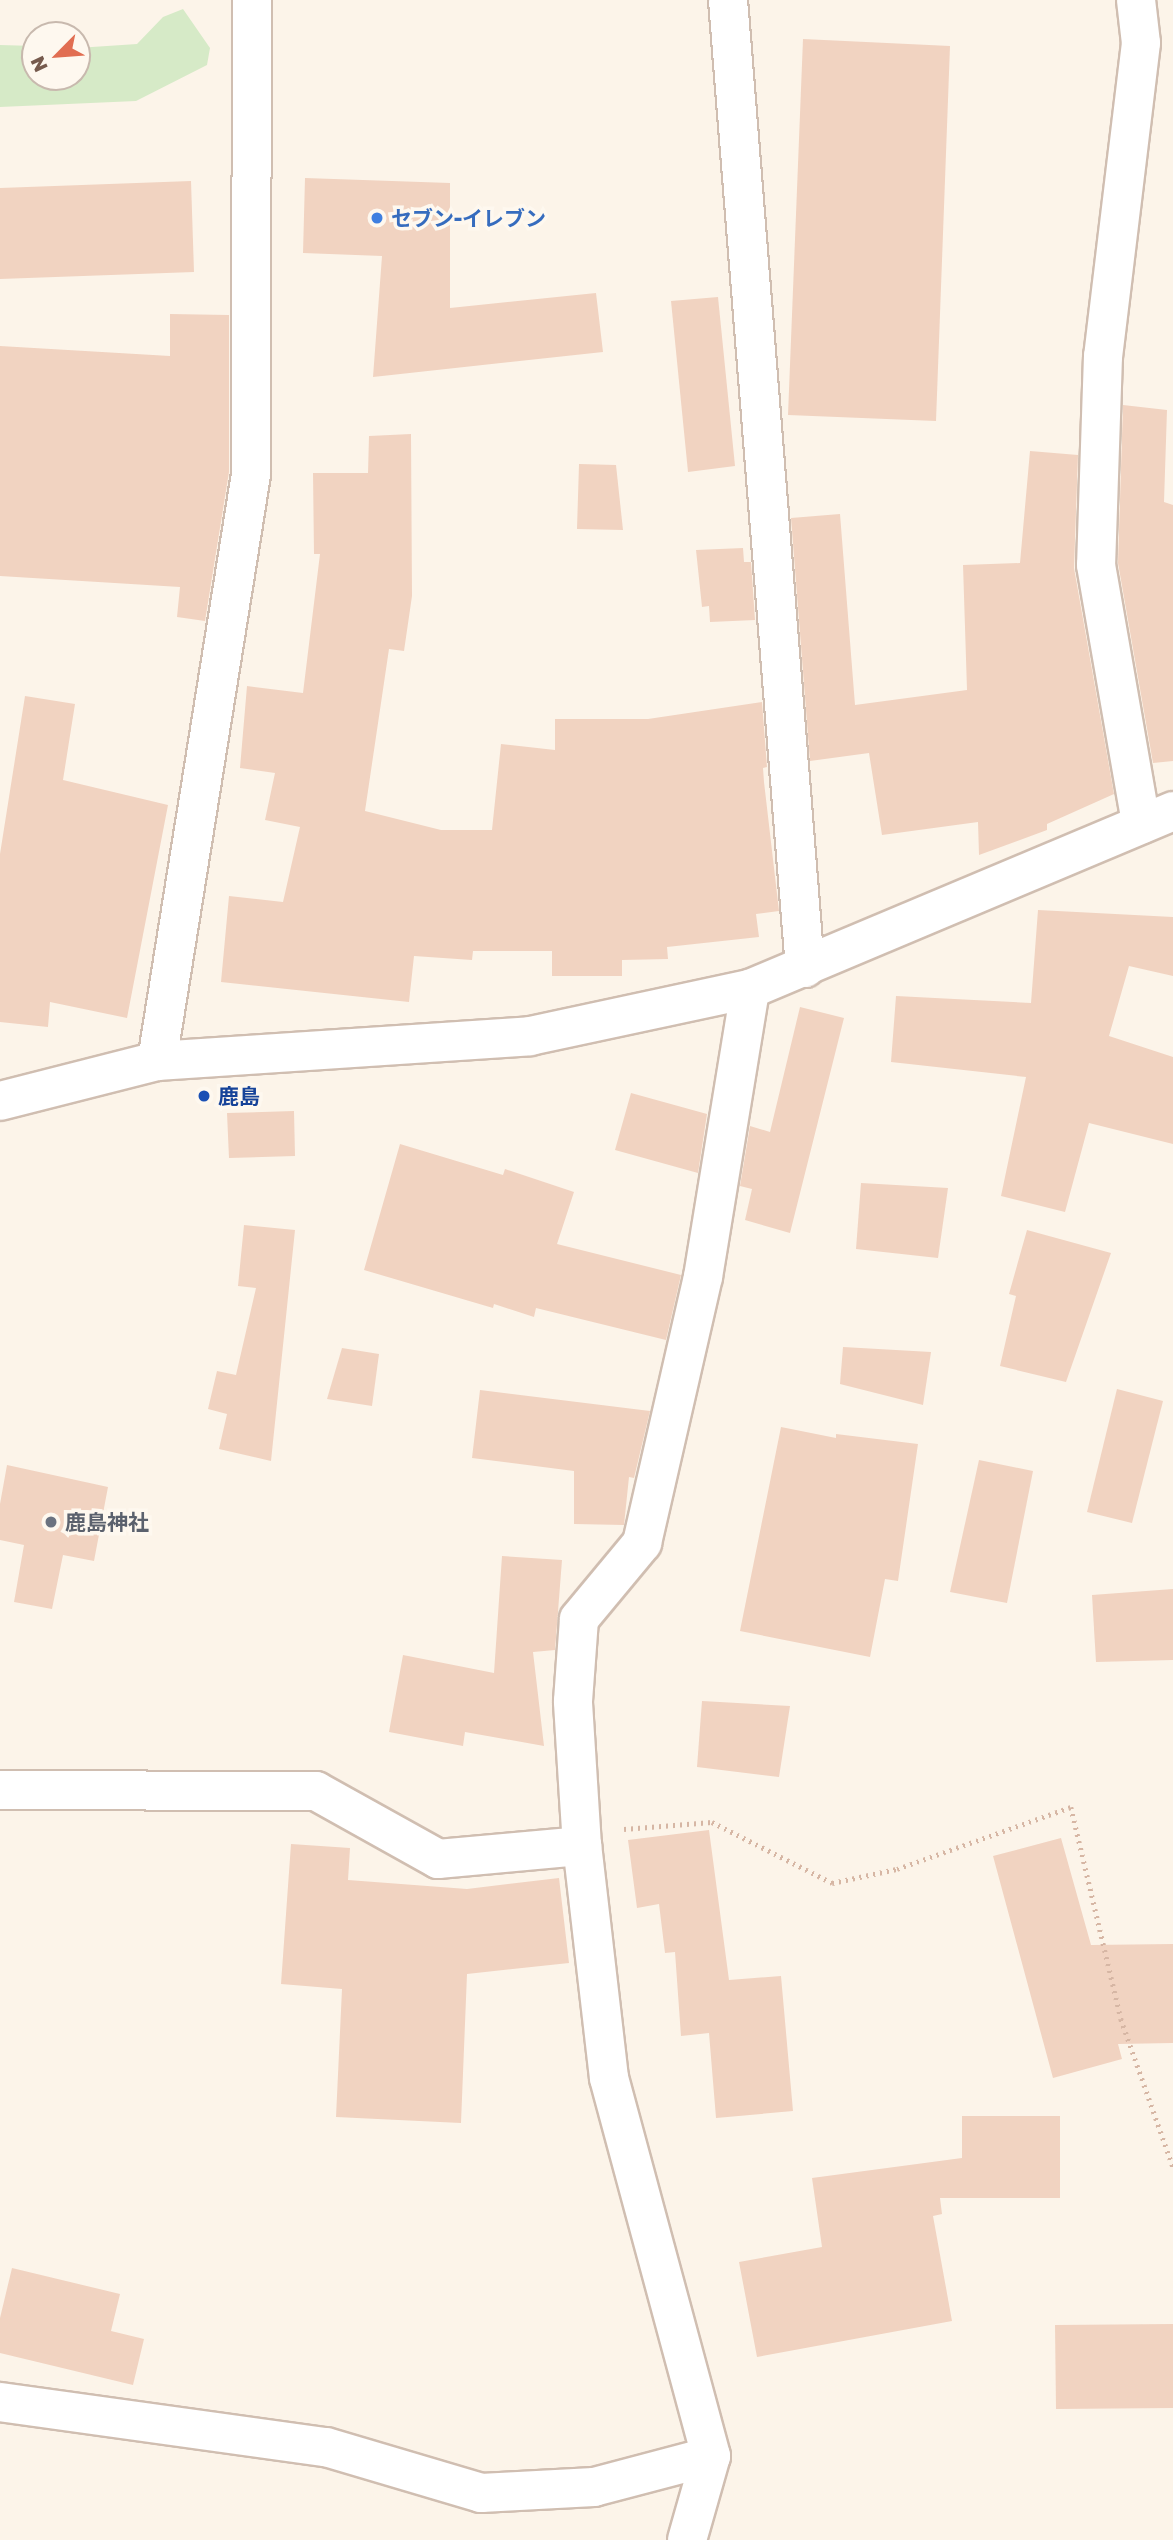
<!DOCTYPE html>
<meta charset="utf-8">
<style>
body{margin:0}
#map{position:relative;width:1173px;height:2540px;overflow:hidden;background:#fcf4e9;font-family:"Golos Text","Noto Sans JP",sans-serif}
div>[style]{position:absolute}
.green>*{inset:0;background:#d6eac7}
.building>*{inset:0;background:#f1d3c1}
.path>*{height:4.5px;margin-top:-2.25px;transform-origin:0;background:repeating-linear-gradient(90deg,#d6b6a4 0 2px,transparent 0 7px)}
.roads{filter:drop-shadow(2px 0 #d0beb1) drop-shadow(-2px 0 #d0beb1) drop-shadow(0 2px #d0beb1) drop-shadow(0 -2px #d0beb1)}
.minor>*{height:38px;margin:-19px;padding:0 19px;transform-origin:19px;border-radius:19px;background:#fff}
.dots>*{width:19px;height:19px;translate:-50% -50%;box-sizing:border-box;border:4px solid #fef8ef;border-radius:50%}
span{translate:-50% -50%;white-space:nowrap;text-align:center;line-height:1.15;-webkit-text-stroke:7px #fef8ef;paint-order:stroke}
.shop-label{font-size:21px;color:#366cbe;font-weight:700}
.left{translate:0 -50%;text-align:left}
.transit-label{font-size:21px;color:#164399;font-weight:700}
.worship-label{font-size:21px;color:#5b616d;font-weight:700}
.north{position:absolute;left:21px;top:21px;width:70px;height:70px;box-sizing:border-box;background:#fef8ef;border:2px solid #c8b9ae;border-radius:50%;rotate:245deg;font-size:19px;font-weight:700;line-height:28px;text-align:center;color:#765a4d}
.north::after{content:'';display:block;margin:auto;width:24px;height:32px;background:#e16e52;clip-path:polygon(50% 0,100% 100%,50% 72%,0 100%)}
</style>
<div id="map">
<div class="green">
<div style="clip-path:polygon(183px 9px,210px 48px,207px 65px,136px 101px,0 107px,0 45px,35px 46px,35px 77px,77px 77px,77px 48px,137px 44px,163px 17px)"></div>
</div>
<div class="building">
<div style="clip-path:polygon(803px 39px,950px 46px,936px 421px,788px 415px)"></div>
<div style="clip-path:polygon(305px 178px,450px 183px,450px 308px,596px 293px,603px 352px,373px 377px,382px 256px,303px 253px)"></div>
<div style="clip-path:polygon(191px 181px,194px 272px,0 279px,0 188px)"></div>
<div style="clip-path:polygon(718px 297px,735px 466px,688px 472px,671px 301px)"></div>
<div style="clip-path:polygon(170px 314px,229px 315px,229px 472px,205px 621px,177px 617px,180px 587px,0 576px,0 346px,170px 356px)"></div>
<div style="clip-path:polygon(1123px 405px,1167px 410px,1164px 502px,1173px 505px,1173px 761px,1153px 763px,1118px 563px)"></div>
<div style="clip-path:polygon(411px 434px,412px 596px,404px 651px,389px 649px,365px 811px,441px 830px,492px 830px,501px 744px,555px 750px,555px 719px,648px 719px,762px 702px,767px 767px,763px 768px,764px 782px,779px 911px,756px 914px,759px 937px,667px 947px,668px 959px,622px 960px,622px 976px,552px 976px,552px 951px,473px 951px,472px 960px,414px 956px,409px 1002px,221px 982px,229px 896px,283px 902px,300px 827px,265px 820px,275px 773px,240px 768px,247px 686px,303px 693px,320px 554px,314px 554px,313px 473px,368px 473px,369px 436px)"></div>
<div style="clip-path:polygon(1030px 451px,1078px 455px,1074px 568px,1114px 794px,1047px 824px,1047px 830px,979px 855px,978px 822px,882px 835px,869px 753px,810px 761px,791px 518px,840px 514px,855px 705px,967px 690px,963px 565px,1020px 563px)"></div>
<div style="clip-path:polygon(579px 464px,616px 465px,623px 530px,577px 529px)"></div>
<div style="clip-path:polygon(743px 548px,744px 562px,751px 562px,755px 620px,710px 622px,709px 606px,702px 607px,696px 550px)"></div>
<div style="clip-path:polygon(25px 696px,75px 704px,63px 780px,168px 805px,127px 1018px,50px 1002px,48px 1027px,0 1022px,0 854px)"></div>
<div style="clip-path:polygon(1038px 910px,1173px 917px,1173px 976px,1129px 966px,1109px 1036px,1173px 1057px,1173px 1144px,1089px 1123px,1065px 1212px,1001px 1196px,1026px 1077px,891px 1062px,896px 996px,1031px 1003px)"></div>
<div style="clip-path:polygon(800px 1007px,844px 1018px,790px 1233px,745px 1220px,752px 1189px,740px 1186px,750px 1126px,770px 1132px)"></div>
<div style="clip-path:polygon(631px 1093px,707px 1114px,698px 1173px,615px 1150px)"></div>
<div style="clip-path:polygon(294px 1111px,295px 1156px,229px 1158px,227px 1113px)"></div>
<div style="clip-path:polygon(400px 1144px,503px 1175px,505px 1169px,574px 1192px,557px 1244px,681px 1275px,666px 1340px,536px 1308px,534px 1317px,494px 1304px,493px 1308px,364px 1270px)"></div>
<div style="clip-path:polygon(861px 1183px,948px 1188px,938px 1258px,856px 1249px)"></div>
<div style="clip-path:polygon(244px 1225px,295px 1230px,271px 1461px,219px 1449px,227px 1414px,208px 1409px,217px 1371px,236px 1375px,256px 1288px,238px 1286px)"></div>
<div style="clip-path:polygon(1027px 1230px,1111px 1253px,1066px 1382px,1000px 1366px,1016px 1296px,1009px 1294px)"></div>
<div style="clip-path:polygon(843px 1347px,931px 1352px,923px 1405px,840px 1384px)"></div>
<div style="clip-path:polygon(342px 1348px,379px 1354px,372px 1406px,327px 1399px)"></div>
<div style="clip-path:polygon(1117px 1389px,1163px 1401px,1132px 1523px,1087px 1512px)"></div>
<div style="clip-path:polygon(480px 1390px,650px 1411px,634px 1478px,629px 1477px,624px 1525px,574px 1524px,574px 1471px,472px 1458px)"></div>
<div style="clip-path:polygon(781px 1427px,836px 1438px,836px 1434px,918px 1444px,898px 1581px,885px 1579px,870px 1657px,740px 1631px)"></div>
<div style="clip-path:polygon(979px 1460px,1033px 1471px,1007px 1603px,950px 1592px)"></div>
<div style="clip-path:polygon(7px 1465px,108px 1487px,94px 1561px,63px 1555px,52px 1609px,14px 1602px,24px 1545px,0 1540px,0 1504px)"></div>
<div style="clip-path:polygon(502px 1556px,562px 1560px,555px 1650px,533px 1652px,544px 1746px,465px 1732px,463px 1746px,389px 1732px,403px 1655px,494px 1673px)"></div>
<div style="clip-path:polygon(1173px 1589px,1173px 1660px,1096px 1662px,1092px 1595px)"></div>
<div style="clip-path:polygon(702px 1701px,790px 1706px,779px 1777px,697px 1767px)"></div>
<div style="clip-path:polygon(709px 1830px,729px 1980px,781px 1976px,793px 2111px,716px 2118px,709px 2033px,681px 2036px,675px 1952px,665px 1953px,659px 1904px,637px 1908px,628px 1840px)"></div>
<div style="clip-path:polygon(1061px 1838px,1091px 1945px,1173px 1944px,1173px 2043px,1118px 2044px,1122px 2059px,1053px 2078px,993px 1856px)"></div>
<div style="clip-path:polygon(291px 1844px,350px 1848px,348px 1880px,467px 1889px,559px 1878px,569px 1963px,467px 1974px,461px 2123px,336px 2117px,342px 1989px,281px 1984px)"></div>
<div style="clip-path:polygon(962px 2116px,1060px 2116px,1060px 2198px,940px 2198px,942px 2214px,933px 2216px,952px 2321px,757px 2357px,739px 2262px,822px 2247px,812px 2178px,962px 2158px)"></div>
<div style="clip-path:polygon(12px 2268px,120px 2294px,111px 2331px,144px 2339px,133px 2385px,0 2353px,0 2318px)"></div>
<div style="clip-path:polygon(1173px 2324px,1173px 2408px,1056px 2409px,1055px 2325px)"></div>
</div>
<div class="path">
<div style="left:624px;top:1829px;width:88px;rotate:-4.5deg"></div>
<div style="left:712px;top:1822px;width:135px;rotate:26.9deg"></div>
<div style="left:832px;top:1883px;width:66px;rotate:-12.2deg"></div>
<div style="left:897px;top:1869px;width:185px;rotate:-19.6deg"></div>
<div style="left:1071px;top:1807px;width:218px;rotate:76.7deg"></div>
<div style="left:1121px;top:2019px;width:157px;rotate:70.6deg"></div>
</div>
<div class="roads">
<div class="minor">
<div style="left:728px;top:0;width:971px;rotate:85.45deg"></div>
<div style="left:1136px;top:0;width:43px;rotate:83.4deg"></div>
<div style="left:1141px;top:43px;width:315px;rotate:96.9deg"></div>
<div style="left:1103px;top:356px;width:209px;rotate:91.9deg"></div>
<div style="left:1096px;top:565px;width:263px;rotate:80.1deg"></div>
<div style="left:157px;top:1061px;width:594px;rotate:-80.9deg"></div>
<div style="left:251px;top:474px;width:474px;rotate:-89.9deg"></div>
<div style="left:0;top:1101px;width:162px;rotate:-14.3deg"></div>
<div style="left:157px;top:1061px;width:374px;rotate:-3.8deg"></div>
<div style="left:530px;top:1036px;width:225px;rotate:-12.1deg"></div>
<div style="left:750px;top:989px;width:459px;rotate:-22.8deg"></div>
<div style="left:0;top:1790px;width:316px;rotate:0.2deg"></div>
<div style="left:316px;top:1791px;width:140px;rotate:29.1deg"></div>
<div style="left:438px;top:1859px;width:145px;rotate:-5.2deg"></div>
<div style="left:0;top:2402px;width:329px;rotate:7.9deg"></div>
<div style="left:326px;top:2447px;width:162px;rotate:16.5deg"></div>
<div style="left:481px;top:2493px;width:113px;rotate:-3deg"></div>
<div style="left:594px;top:2487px;width:121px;rotate:-14.8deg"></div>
<div style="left:687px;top:2540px;width:87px;rotate:-74.1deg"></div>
<div style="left:711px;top:2456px;width:392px;rotate:-105.1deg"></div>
<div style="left:609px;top:2078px;width:234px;rotate:-96.6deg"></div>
<div style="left:582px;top:1846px;width:145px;rotate:-93.6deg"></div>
<div style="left:573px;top:1701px;width:82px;rotate:-85.8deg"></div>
<div style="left:579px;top:1619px;width:99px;rotate:-50.3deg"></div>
<div style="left:642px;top:1543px;width:273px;rotate:-77.1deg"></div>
<div style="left:703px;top:1277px;width:292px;rotate:-80.7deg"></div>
</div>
</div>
<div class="dots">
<div style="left:377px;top:218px;background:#3f7fe0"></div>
<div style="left:204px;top:1096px;background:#1a4fb4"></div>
<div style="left:51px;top:1522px;background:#6b7280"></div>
</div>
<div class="shop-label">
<span class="left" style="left:391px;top:218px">セブン-イレブン</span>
</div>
<div class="transit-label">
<span class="left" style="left:218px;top:1096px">鹿島</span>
</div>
<div class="worship-label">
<span class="left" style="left:65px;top:1522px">鹿島神社</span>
</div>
<div class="north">N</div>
</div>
